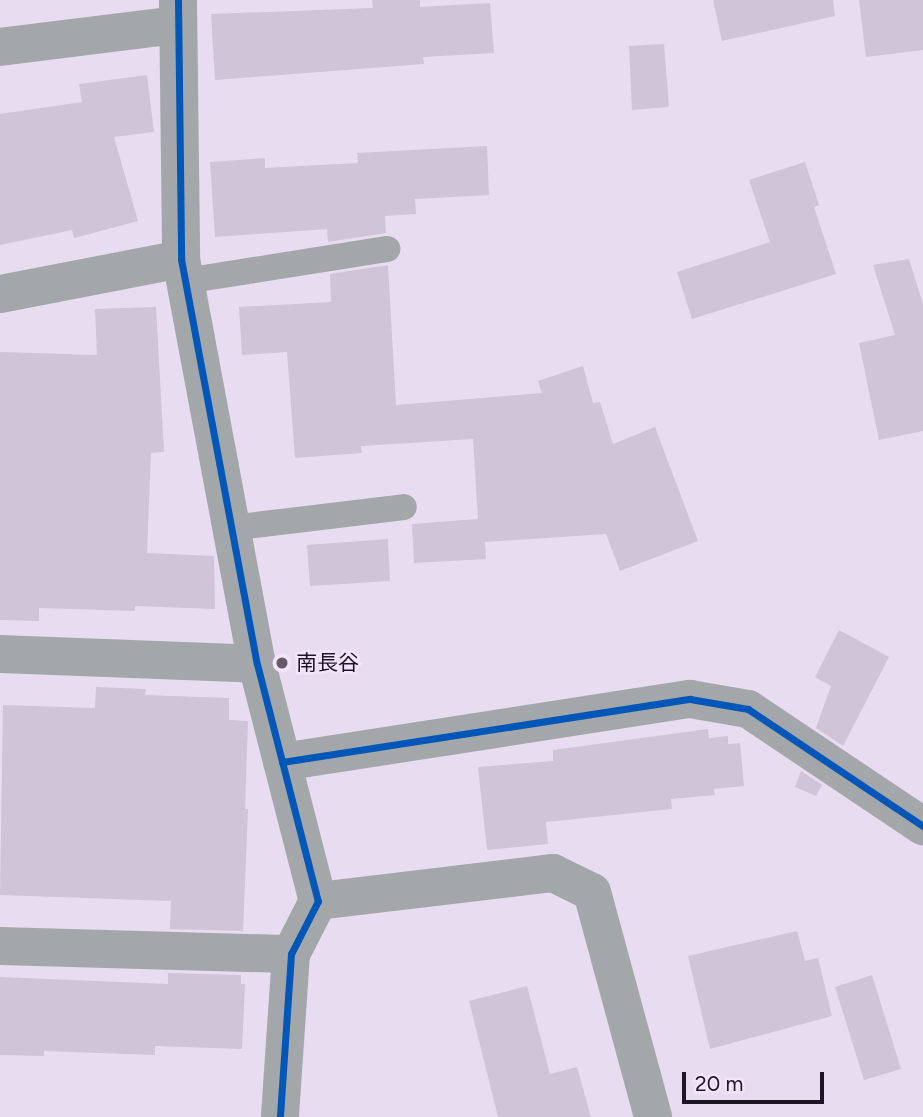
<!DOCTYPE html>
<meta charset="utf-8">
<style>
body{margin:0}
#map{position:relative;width:923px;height:1117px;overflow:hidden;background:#e8dcf1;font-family:Figtree,"Noto Sans JP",sans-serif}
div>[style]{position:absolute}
.building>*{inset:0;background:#cfc5d6}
.service>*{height:26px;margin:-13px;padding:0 13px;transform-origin:13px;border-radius:13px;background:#a3a7aa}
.minor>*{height:38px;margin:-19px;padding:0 19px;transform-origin:19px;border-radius:19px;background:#a3a7aa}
.cycleway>*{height:7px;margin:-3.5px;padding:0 3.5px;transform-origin:3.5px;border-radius:3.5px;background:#0057b8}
.dots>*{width:19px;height:19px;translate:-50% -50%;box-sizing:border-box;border:4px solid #f2e5fb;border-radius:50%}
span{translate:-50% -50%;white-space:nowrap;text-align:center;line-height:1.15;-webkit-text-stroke:5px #f2e5fb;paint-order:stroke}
.poi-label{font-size:21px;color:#1e1623}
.left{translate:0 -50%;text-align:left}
.scale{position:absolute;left:682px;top:1072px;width:142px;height:32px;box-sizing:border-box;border:4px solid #1e1623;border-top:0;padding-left:9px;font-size:21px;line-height:24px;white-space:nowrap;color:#1e1623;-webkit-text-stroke:5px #f2e5fb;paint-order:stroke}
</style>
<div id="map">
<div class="building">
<div style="clip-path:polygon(372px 0,420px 0,420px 7px,490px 3px,494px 53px,423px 57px,424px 64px,215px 80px,211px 14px,373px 8px)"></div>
<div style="clip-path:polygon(713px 0,833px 0,835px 16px,722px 41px)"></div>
<div style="clip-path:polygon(859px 0,923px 0,923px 50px,866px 57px)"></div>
<div style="clip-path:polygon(664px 44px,669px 107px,632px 110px,629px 46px)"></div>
<div style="clip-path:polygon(147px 75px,154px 132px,114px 137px,138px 221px,74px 238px,72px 230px,0 245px,0 114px,82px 102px,79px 84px)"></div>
<div style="clip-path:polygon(487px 146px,489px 195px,415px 199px,416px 214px,385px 216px,386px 233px,328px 242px,327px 229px,215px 237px,210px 162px,265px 158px,265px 168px,358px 163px,357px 153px)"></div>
<div style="clip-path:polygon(805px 162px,819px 205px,814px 207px,836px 274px,692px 319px,677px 272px,770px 242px,749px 180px)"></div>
<div style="clip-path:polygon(909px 259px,923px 304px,923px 431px,879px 440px,859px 343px,895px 335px,873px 265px)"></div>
<div style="clip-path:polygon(388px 265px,396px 405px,542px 393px,538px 381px,583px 366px,593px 403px,600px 402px,613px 444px,655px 427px,698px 541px,620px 571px,606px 534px,485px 542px,486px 559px,414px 563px,412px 524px,478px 519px,473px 439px,361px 446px,362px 453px,295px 458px,287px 352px,242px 355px,239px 307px,331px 302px,330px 274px)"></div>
<div style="clip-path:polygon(156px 307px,164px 452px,151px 453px,147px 553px,214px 556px,215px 609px,135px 606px,135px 611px,39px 608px,39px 621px,0 620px,0 352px,97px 355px,95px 309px)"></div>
<div style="clip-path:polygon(388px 539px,390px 581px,310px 586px,307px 545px)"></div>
<div style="clip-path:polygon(839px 630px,889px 657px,843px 746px,816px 728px,831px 686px,815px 677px)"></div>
<div style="clip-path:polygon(96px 687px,146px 689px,145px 695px,229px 698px,229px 720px,248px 721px,245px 809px,248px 809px,243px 931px,170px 929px,171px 901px,0 895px,3px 705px,95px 708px)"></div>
<div style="clip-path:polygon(708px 729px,709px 738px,728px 736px,728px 744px,740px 743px,744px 786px,714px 789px,715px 795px,671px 799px,672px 809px,546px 822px,548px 844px,487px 850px,478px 767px,553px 761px,553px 750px)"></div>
<div style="clip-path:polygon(801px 771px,822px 785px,816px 796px,795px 787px)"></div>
<div style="clip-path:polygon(797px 931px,805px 961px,818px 958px,832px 1016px,710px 1049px,688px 956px)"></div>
<div style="clip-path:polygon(168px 973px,241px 975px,241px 984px,245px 984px,242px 1049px,155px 1046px,155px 1055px,44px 1051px,44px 1056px,0 1055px,0 977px,168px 984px)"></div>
<div style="clip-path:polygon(872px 975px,901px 1069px,864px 1080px,835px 987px)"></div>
<div style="clip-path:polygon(527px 986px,550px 1074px,577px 1067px,591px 1117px,498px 1117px,469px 1001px)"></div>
</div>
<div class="service">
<div style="left:185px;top:281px;width:205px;rotate:-9deg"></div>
<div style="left:231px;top:528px;width:174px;rotate:-6.9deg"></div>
</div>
<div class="minor">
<div style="left:178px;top:0;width:259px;rotate:89.3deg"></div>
<div style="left:181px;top:259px;width:412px;rotate:79.4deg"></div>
<div style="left:257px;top:664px;width:245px;rotate:75.6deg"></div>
<div style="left:318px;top:901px;width:59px;rotate:117deg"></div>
<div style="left:291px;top:954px;width:163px;rotate:93.9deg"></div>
<div style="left:0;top:47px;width:178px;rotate:-7.1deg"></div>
<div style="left:0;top:294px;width:184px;rotate:-10.9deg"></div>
<div style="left:0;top:654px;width:257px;rotate:2.2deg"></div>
<div style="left:282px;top:762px;width:413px;rotate:-8.8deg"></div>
<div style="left:690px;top:699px;width:59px;rotate:9.8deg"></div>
<div style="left:748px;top:709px;width:211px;rotate:33.8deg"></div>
<div style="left:318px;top:901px;width:237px;rotate:-6.8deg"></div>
<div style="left:553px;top:873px;width:43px;rotate:26deg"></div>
<div style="left:592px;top:892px;width:233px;rotate:74.8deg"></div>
<div style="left:0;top:946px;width:291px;rotate:1.6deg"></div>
</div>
<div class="cycleway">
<div style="left:178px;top:0;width:259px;rotate:89.3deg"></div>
<div style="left:181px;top:259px;width:412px;rotate:79.4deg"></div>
<div style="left:257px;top:664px;width:245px;rotate:75.6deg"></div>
<div style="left:318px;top:901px;width:59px;rotate:117deg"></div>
<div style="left:291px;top:954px;width:163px;rotate:93.9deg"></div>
<div style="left:282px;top:762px;width:413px;rotate:-8.8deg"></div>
<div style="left:690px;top:699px;width:59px;rotate:9.8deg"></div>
<div style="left:748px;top:709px;width:211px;rotate:33.8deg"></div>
</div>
<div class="dots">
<div style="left:282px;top:663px;background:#655b6b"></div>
</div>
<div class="poi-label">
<span class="left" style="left:296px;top:663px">南長谷</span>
</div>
<div class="scale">20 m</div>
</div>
